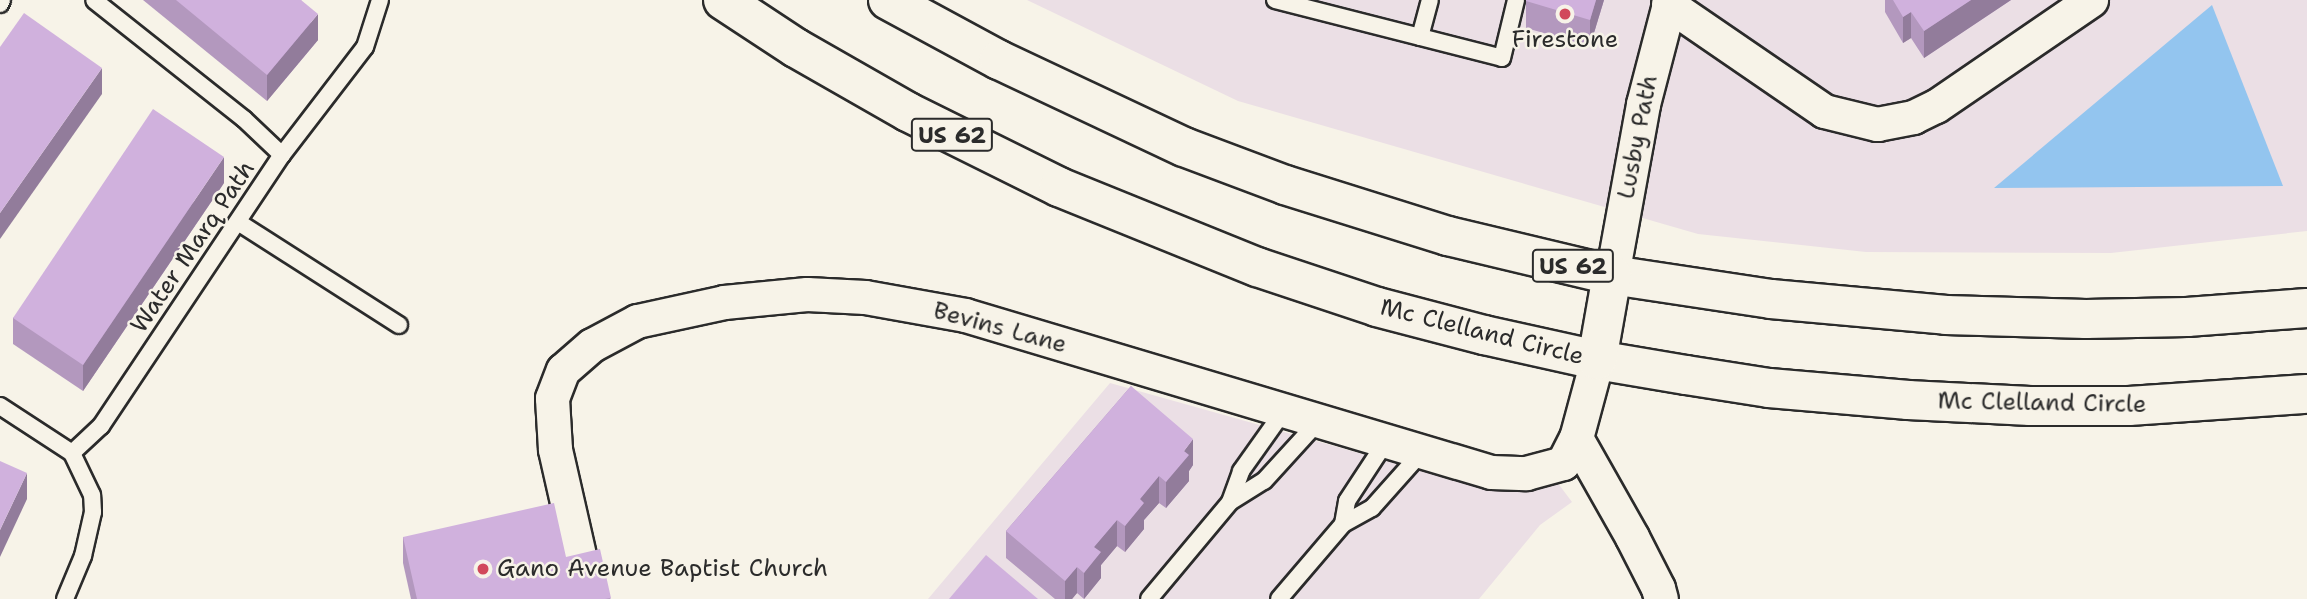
<!DOCTYPE html>
<style>
body{margin:0}
#map{position:relative;width:2307px;height:599px;overflow:hidden;background:#f7f3e8;font-family:"Shantell Sans",sans-serif}
div>[style]{position:absolute}
.built>*{inset:0;background:#ebdfe5}
.water>*{inset:0;background:#93c5ef}
.roads{filter:drop-shadow(2px 0 #2b2b2b) drop-shadow(-2px 0 #2b2b2b) drop-shadow(0 2px #2b2b2b) drop-shadow(0 -2px #2b2b2b)}
.lane>*{height:16px;margin:-8px;padding:0 8px;transform-origin:8px;border-radius:8px;background:#f7f3e8}
.street>*{height:33px;margin:-16.5px;padding:0 16.5px;transform-origin:16.5px;border-radius:16.5px;background:#f7f3e8}
.highway>*{height:38px;margin:-19px;padding:0 19px;transform-origin:19px;border-radius:19px;background:#f7f3e8}
.wall>*{inset:0;background:#b398be}
.shaded-wall>*{inset:0;background:#927c9b}
.building>*{inset:0;background:#d0b1dd}
.dots>*{width:19px;height:19px;translate:-50% -50%;box-sizing:border-box;border:4px solid #f7f3e8;border-radius:50%}
span{translate:-50% -50%;white-space:nowrap;text-align:center;line-height:1.15;-webkit-text-stroke:5px #f7f3e8;paint-order:stroke}
.shield-label span{padding:2px 5px;background:#f7f3e8;border:2px solid;border-radius:5px;-webkit-text-stroke-width:0}
.shield-label{font-size:23px;color:#2b2b2b;font-weight:700}
.poi-label{font-size:24px;color:#2b2b2b}
.left{translate:0 -50%;text-align:left}
.street-label{font-size:24px;color:#2b2b2b}
</style>
<div id="map">
<div class="built">
<div style="clip-path:polygon(1027px 0,2307px 0,2307px 231px,2111px 253px,1866px 252px,1698px 234px,1238px 101px)"></div>
<div style="clip-path:polygon(1110px 383px,1476px 486px,1503px 487px,1557px 482px,1572px 502px,1540px 525px,1479px 599px,928px 599px)"></div>
</div>
<div class="water">
<div style="clip-path:polygon(2212px 5px,2283px 186px,1994px 188px)"></div>
</div>
<div class="roads">
<div class="lane">
<div style="left:1275px;top:0;width:234px;rotate:14.3deg"></div>
<div style="left:1502px;top:58px;width:60px;rotate:-76.4deg"></div>
<div style="left:0;top:4px;width:4px;rotate:-63deg"></div>
<div style="left:1420px;top:37px;width:38px;rotate:-75deg"></div>
<div style="left:282px;top:155px;width:136px;rotate:-52.5deg"></div>
<div style="left:365px;top:47px;width:49px;rotate:-72.3deg"></div>
<div style="left:238px;top:222px;width:191px;rotate:32.6deg"></div>
<div style="left:0;top:406px;width:86px;rotate:33.1deg"></div>
<div style="left:72px;top:453px;width:40px;rotate:-43deg"></div>
<div style="left:101px;top:426px;width:326px;rotate:-56.3deg"></div>
<div style="left:282px;top:155px;width:52px;rotate:-136.5deg"></div>
<div style="left:244px;top:119px;width:191px;rotate:-141.6deg"></div>
<div style="left:1230px;top:502px;width:40px;rotate:-32deg"></div>
<div style="left:1264px;top:481px;width:79px;rotate:-47.6deg"></div>
<div style="left:1343px;top:524px;width:23px;rotate:-80deg"></div>
<div style="left:1347px;top:501px;width:69px;rotate:-56.8deg"></div>
<div style="left:65px;top:599px;width:47px;rotate:-67.3deg"></div>
<div style="left:83px;top:556px;width:45px;rotate:-77.2deg"></div>
<div style="left:93px;top:512px;width:17px;rotate:-93deg"></div>
<div style="left:92px;top:495px;width:47px;rotate:-115.5deg"></div>
<div style="left:1149px;top:599px;width:126px;rotate:-50.1deg"></div>
<div style="left:1230px;top:502px;width:33px;rotate:-70deg"></div>
<div style="left:1241px;top:471px;width:72px;rotate:-54.6deg"></div>
<div style="left:1279px;top:599px;width:99px;rotate:-49.5deg"></div>
<div style="left:1343px;top:524px;width:33px;rotate:-29deg"></div>
<div style="left:1372px;top:508px;width:74px;rotate:-48.3deg"></div>
</div>
<div class="street">
<div style="left:1668px;top:4px;width:189px;rotate:34.4deg"></div>
<div style="left:1824px;top:111px;width:55px;rotate:13.8deg"></div>
<div style="left:1877px;top:124px;width:37px;rotate:-11deg"></div>
<div style="left:1913px;top:117px;width:25px;rotate:-26deg"></div>
<div style="left:1936px;top:106px;width:188px;rotate:-34.4deg"></div>
<div style="left:1612px;top:275px;width:174px;rotate:-79.7deg"></div>
<div style="left:1643px;top:104px;width:107px;rotate:-75.4deg"></div>
<div style="left:1576px;top:438px;width:114px;rotate:60.5deg"></div>
<div style="left:1632px;top:537px;width:57px;rotate:63deg"></div>
<div style="left:1658px;top:588px;width:11px;rotate:75deg"></div>
<div style="left:589px;top:599px;width:154px;rotate:-102.8deg"></div>
<div style="left:555px;top:449px;width:51px;rotate:-93.4deg"></div>
<div style="left:552px;top:398px;width:30px;rotate:-69deg"></div>
<div style="left:563px;top:370px;width:38px;rotate:-41deg"></div>
<div style="left:592px;top:345px;width:51px;rotate:-28.1deg"></div>
<div style="left:637px;top:321px;width:89px;rotate:-12.3deg"></div>
<div style="left:724px;top:302px;width:83px;rotate:-5.5deg"></div>
<div style="left:807px;top:294px;width:58px;rotate:3deg"></div>
<div style="left:865px;top:297px;width:102px;rotate:10.2deg"></div>
<div style="left:965px;top:315px;width:549px;rotate:16.62deg"></div>
<div style="left:1491px;top:472px;width:35px;rotate:2deg"></div>
<div style="left:1526px;top:473px;width:38px;rotate:-15deg"></div>
<div style="left:1563px;top:463px;width:28px;rotate:-63deg"></div>
<div style="left:1576px;top:438px;width:81px;rotate:-74.9deg"></div>
</div>
<div class="highway">
<div style="left:723px;top:0;width:87px;rotate:33.3deg"></div>
<div style="left:796px;top:48px;width:129px;rotate:29.7deg"></div>
<div style="left:908px;top:112px;width:169px;rotate:26.4deg"></div>
<div style="left:1059px;top:187px;width:214px;rotate:22deg"></div>
<div style="left:1257px;top:267px;width:126px;rotate:18.4deg"></div>
<div style="left:1377px;top:307px;width:111px;rotate:14.7deg"></div>
<div style="left:1484px;top:335px;width:116px;rotate:12.5deg"></div>
<div style="left:1597px;top:360px;width:90px;rotate:9.6deg"></div>
<div style="left:1686px;top:375px;width:84px;rotate:8.9deg"></div>
<div style="left:1769px;top:388px;width:140px;rotate:4.9deg"></div>
<div style="left:1908px;top:400px;width:122px;rotate:2.8deg"></div>
<div style="left:2030px;top:406px;width:99px"></div>
<div style="left:2129px;top:406px;width:178px;rotate:-3.9deg"></div>
<div style="left:888px;top:0;width:126px;rotate:28.4deg"></div>
<div style="left:999px;top:60px;width:204px;rotate:25.2deg"></div>
<div style="left:1184px;top:147px;width:108px;rotate:20.6deg"></div>
<div style="left:1285px;top:185px;width:171px;rotate:17.4deg"></div>
<div style="left:1448px;top:236px;width:169px;rotate:13.4deg"></div>
<div style="left:1612px;top:275px;width:161px;rotate:8.6deg"></div>
<div style="left:1771px;top:299px;width:176px;rotate:5.2deg"></div>
<div style="left:1946px;top:315px;width:140px;rotate:1.6deg"></div>
<div style="left:2086px;top:319px;width:101px;rotate:-1.1deg"></div>
<div style="left:2187px;top:317px;width:120px;rotate:-4.3deg"></div>
<div style="left:1597px;top:360px;width:86px;rotate:-80deg"></div>
</div>
</div>
<div class="wall">
<div style="clip-path:polygon(143px 0,301px 0,318px 40px,267px 101px)"></div>
<div style="clip-path:polygon(1526px 0,1604px 0,1590px 46px,1526px 28px)"></div>
<div style="clip-path:polygon(1885px 0,2011px 0,1924px 58px,1911px 38px,1903px 43px,1885px 12px)"></div>
<div style="clip-path:polygon(224px 183px,83px 391px,13px 344px,13px 318px)"></div>
<div style="clip-path:polygon(1131px 386px,1193px 465px,1189px 471px,1189px 481px,1166px 508px,1159px 503px,1144px 520px,1144px 529px,1125px 552px,1117px 546px,1101px 565px,1101px 578px,1084px 599px,1077px 593px,1072px 599px,1055px 599px,1006px 558px,1006px 531px)"></div>
<div style="clip-path:polygon(403px 537px,566px 557px,611px 599px,411px 599px,403px 563px)"></div>
</div>
<div class="shaded-wall">
<div style="clip-path:polygon(1596px 0,1604px 0,1590px 46px,1590px 20px)"></div>
<div style="clip-path:polygon(1971px 0,2011px 0,1924px 58px,1924px 31px)"></div>
<div style="clip-path:polygon(1911px 12px,1911px 38px,1903px 43px,1903px 17px)"></div>
<div style="clip-path:polygon(318px 14px,318px 40px,267px 101px,267px 75px)"></div>
<div style="clip-path:polygon(102px 68px,102px 94px,0 239px,0 213px)"></div>
<div style="clip-path:polygon(224px 157px,224px 183px,83px 391px,83px 365px)"></div>
<div style="clip-path:polygon(1193px 439px,1193px 465px,1189px 471px,1189px 481px,1166px 508px,1166px 482px,1184px 451px)"></div>
<div style="clip-path:polygon(27px 473px,27px 499px,0 557px,0 530px)"></div>
<div style="clip-path:polygon(1159px 476px,1159px 503px,1144px 520px,1144px 529px,1125px 552px,1125px 526px,1140px 499px)"></div>
<div style="clip-path:polygon(1117px 520px,1117px 546px,1101px 565px,1101px 578px,1084px 599px,1084px 573px,1094px 547px)"></div>
<div style="clip-path:polygon(1077px 567px,1077px 593px,1072px 599px,1065px 599px,1065px 581px)"></div>
</div>
<div class="building">
<div style="clip-path:polygon(176px 0,301px 0,318px 14px,267px 75px)"></div>
<div style="clip-path:polygon(1526px 0,1596px 0,1590px 20px,1526px 1px)"></div>
<div style="clip-path:polygon(1893px 0,1971px 0,1924px 31px,1911px 12px,1903px 17px)"></div>
<div style="clip-path:polygon(24px 13px,102px 68px,0 213px,0 47px)"></div>
<div style="clip-path:polygon(153px 109px,224px 157px,83px 365px,13px 318px)"></div>
<div style="clip-path:polygon(1131px 386px,1193px 439px,1184px 451px,1189px 455px,1166px 482px,1159px 476px,1140px 499px,1144px 503px,1125px 526px,1117px 520px,1094px 547px,1101px 552px,1084px 573px,1077px 567px,1065px 581px,1006px 531px)"></div>
<div style="clip-path:polygon(0 461px,27px 473px,0 530px)"></div>
<div style="clip-path:polygon(554px 503px,566px 557px,600px 549px,611px 598px,605px 599px,417px 599px,403px 537px)"></div>
<div style="clip-path:polygon(986px 555px,1038px 599px,949px 599px)"></div>
</div>
<div class="dots">
<div style="left:1565px;top:14px;background:#d1495b"></div>
<div style="left:483px;top:569px;background:#d1495b"></div>
</div>
<div class="shield-label">
<span style="left:952px;top:135px">US 62</span>
<span style="left:1573px;top:266px">US 62</span>
</div>
<div class="poi-label">
<span style="left:1565px;top:40px">Firestone</span>
<span class="left" style="left:497px;top:569px">Gano Avenue Baptist Church</span>
</div>
<div class="street-label">
<span style="left:1638px;top:137px;rotate:-79deg">Lusby Path</span>
<span style="left:193px;top:247px;rotate:-56deg">Water Marq Path</span>
<span style="left:1000px;top:328px;rotate:15deg">Bevins Lane</span>
<span style="left:1482px;top:332px;rotate:14deg">Mc Clelland Circle</span>
<span style="left:2042px;top:403px;rotate:1deg">Mc Clelland Circle</span>
</div>
</div>
